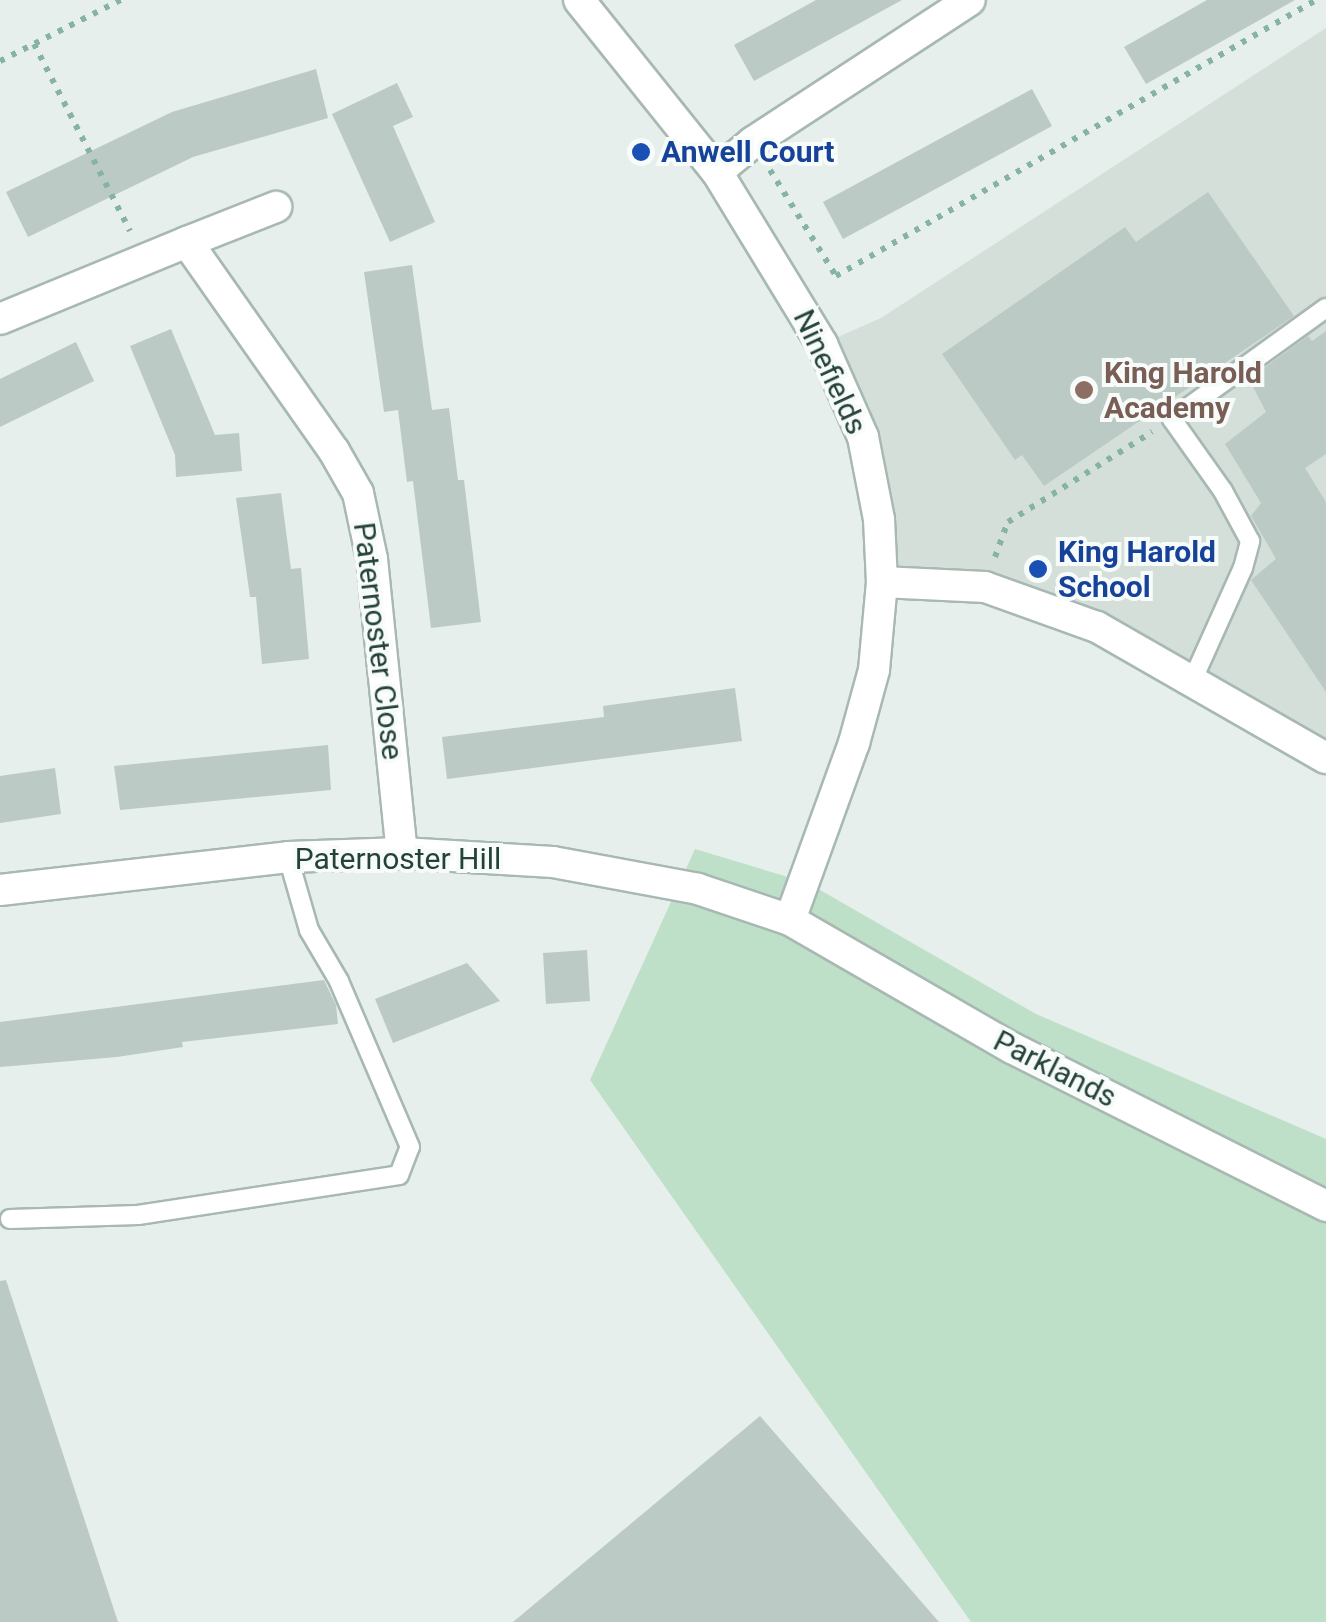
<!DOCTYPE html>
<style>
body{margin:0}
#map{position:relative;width:1326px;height:1622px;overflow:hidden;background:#e6efeb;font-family:Roboto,sans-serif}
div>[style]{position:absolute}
.built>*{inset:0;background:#d4dfda}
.green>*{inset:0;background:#bfe0c8}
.building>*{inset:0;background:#bbcac4}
.path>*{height:6px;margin-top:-3px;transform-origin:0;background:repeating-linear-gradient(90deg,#86b3a5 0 5px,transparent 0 13px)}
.roads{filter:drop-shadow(2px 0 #a8b8b2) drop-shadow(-2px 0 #a8b8b2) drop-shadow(0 2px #a8b8b2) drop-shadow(0 -2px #a8b8b2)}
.service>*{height:18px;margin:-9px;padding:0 9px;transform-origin:9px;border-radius:9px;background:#fff}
.minor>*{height:30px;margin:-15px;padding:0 15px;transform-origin:15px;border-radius:15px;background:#fff}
.tertiary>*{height:30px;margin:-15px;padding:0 15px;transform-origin:15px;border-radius:15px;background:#fff}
.dots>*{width:28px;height:28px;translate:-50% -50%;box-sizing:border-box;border:5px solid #f7fbf9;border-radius:50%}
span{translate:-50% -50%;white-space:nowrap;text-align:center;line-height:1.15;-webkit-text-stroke:8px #f7fbf9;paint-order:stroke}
.transit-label{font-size:30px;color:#164399;font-weight:700}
.left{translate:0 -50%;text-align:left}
.street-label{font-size:30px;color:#24423a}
.education-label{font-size:30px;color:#785e54;font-weight:700}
</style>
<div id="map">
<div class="built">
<div style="clip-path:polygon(1326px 28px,1326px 758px,985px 587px,882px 582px,879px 519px,822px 344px,881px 318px)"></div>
</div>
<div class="green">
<div style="clip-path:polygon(695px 849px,808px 883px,1036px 1014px,1326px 1139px,1326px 1622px,971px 1622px,590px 1080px)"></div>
</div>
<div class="building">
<div style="clip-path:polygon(816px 0,902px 0,754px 81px,734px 45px)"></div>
<div style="clip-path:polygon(1207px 0,1295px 0,1146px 84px,1124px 47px)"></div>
<div style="clip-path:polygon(316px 69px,328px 118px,193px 157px,28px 237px,6px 192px,172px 112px)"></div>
<div style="clip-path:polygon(397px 83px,413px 117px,393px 126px,435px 222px,390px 242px,332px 114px)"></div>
<div style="clip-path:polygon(1032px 89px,1052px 126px,843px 239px,823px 202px)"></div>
<div style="clip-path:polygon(1208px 192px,1294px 316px,1044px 486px,1022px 455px,1015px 460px,942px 354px,1125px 227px,1136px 242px)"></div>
<div style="clip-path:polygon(412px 265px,432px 410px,449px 408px,458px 480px,464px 480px,481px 622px,431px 628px,413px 481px,407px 482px,398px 410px,384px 412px,364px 272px)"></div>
<div style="clip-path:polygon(171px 329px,215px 435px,239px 433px,242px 471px,176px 477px,175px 455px,130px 346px)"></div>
<div style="clip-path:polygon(1326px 331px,1326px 454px,1305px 468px,1326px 502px,1326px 692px,1251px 580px,1276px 559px,1251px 516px,1261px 503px,1225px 444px,1266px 412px,1249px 379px,1308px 336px,1312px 341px)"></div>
<div style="clip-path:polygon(76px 342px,94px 381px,0 427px,0 379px)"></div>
<div style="clip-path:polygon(281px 493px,291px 569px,301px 568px,309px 659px,262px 664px,256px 597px,250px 597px,236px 498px)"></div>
<div style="clip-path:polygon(735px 688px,742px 741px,447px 779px,442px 737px,604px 717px,603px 706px)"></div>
<div style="clip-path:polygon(328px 745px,331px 790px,120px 810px,114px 766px)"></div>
<div style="clip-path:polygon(55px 768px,61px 814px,0 823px,0 776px)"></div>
<div style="clip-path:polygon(587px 950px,590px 1001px,546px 1004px,543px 953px)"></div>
<div style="clip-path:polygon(467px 963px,500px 1001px,393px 1043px,375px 999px)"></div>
<div style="clip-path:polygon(324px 980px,336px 1005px,338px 1024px,182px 1042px,183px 1047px,117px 1057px,0 1067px,0 1022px)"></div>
<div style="clip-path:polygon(6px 1280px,118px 1622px,0 1622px,0 1281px)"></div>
<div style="clip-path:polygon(760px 1416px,939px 1622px,513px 1622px)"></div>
</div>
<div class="path">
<div style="left:34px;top:44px;width:210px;rotate:62.8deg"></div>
<div style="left:0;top:61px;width:136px;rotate:-26.8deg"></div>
<div style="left:770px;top:170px;width:125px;rotate:58.1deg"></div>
<div style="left:836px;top:276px;width:554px;rotate:-29.9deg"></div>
<div style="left:995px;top:557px;width:37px;rotate:-70deg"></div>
<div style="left:1008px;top:522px;width:170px;rotate:-32deg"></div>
</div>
<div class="roads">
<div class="service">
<div style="left:1193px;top:679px;width:122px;rotate:-65.8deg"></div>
<div style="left:1243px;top:568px;width:28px;rotate:-75deg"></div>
<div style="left:1250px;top:541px;width:57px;rotate:-118.4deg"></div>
<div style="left:1223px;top:491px;width:88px;rotate:-125.3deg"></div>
<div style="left:1172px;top:419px;width:190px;rotate:-35.8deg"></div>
<div style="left:10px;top:1219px;width:128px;rotate:-1.8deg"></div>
<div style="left:138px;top:1215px;width:264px;rotate:-8.7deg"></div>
<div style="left:399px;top:1175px;width:30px;rotate:-69deg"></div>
<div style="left:410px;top:1147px;width:181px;rotate:-113.2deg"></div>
<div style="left:339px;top:981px;width:59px;rotate:-120.5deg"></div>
<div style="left:309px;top:930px;width:76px;rotate:-106deg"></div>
</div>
<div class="minor">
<div style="left:579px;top:0;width:221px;rotate:51.3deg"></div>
<div style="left:717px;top:172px;width:202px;rotate:58.6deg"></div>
<div style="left:822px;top:344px;width:102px;rotate:66.2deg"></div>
<div style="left:863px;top:437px;width:84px;rotate:79deg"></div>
<div style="left:879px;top:519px;width:63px;rotate:87.3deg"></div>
<div style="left:882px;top:582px;width:88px;rotate:95.2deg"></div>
<div style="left:874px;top:670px;width:76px;rotate:105.3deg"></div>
<div style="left:854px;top:743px;width:188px;rotate:109.9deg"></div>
<div style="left:717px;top:172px;width:47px;rotate:-39.8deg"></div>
<div style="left:753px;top:142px;width:259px;rotate:-33.2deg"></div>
<div style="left:187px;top:242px;width:96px;rotate:-21.5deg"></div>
<div style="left:0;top:319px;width:202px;rotate:-22.4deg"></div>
<div style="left:187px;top:242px;width:256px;rotate:54.9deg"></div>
<div style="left:334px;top:451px;width:48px;rotate:60.3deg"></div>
<div style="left:358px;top:493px;width:67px;rotate:78deg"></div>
<div style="left:372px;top:559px;width:296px;rotate:84.2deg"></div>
<div style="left:882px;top:582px;width:103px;rotate:2.8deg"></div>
<div style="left:985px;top:587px;width:119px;rotate:19.7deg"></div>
<div style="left:1097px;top:627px;width:264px;rotate:29.8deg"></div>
</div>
<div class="tertiary">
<div style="left:0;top:890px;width:290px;rotate:-6.5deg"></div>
<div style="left:288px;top:857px;width:114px;rotate:-2deg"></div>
<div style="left:402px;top:853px;width:151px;rotate:3.4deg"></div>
<div style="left:553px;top:862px;width:147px;rotate:10.5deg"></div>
<div style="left:698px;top:889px;width:97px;rotate:18.6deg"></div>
<div style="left:790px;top:920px;width:256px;rotate:30deg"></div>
<div style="left:1012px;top:1048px;width:352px;rotate:26.7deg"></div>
</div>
</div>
<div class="dots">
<div style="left:641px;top:152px;background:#1a4fb4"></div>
<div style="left:1084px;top:390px;background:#8d6e63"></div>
<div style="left:1038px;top:569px;background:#1a4fb4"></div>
</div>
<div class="transit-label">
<span class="left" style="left:661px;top:152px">Anwell Court</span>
<span class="left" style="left:1058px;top:569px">King Harold<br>School</span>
</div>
<div class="street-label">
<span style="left:830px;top:372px;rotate:65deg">Ninefields</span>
<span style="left:378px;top:641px;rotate:83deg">Paternoster Close</span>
<span style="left:398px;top:859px">Paternoster Hill</span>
<span style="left:1055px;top:1069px;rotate:27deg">Parklands</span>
</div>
<div class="education-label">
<span class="left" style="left:1104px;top:390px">King Harold<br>Academy</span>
</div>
</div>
